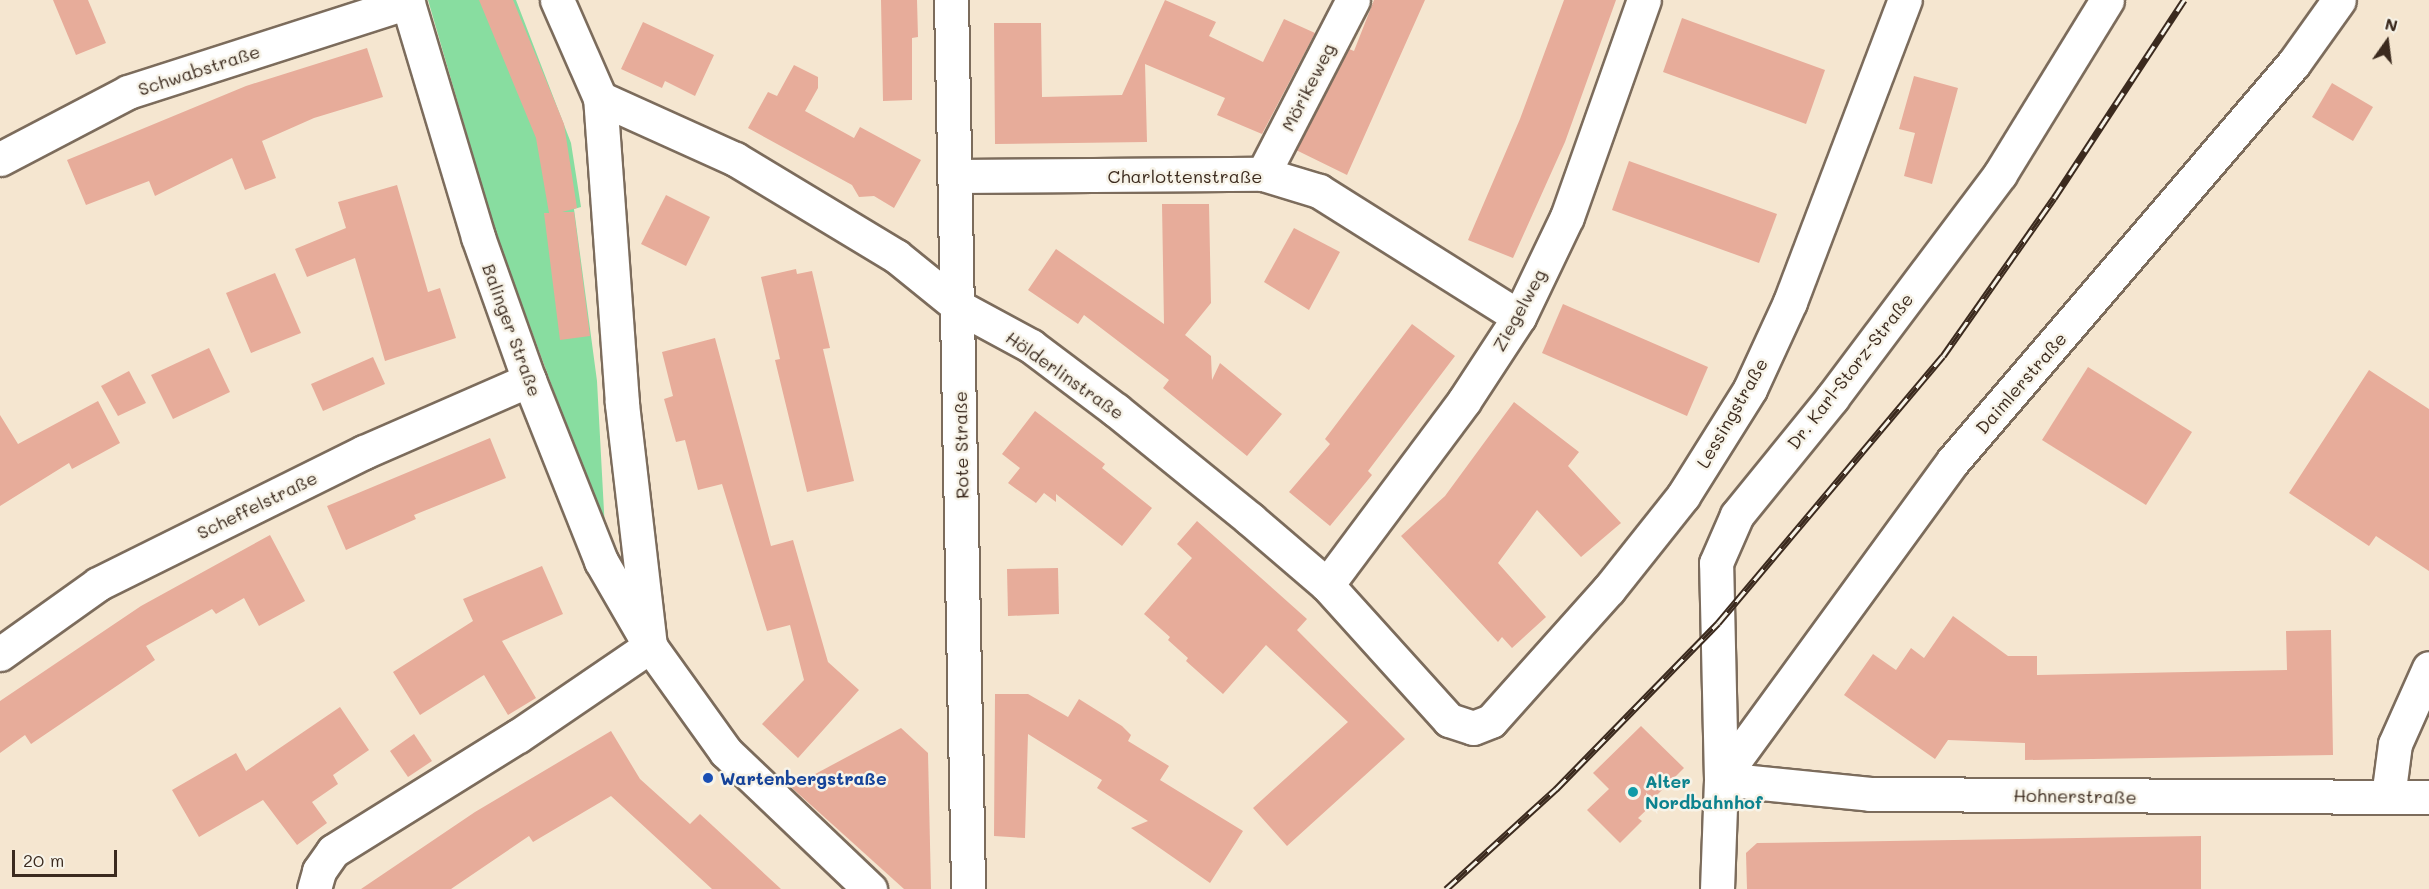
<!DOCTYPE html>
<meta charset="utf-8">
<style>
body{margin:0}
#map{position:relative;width:2429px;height:889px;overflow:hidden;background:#f5e6d0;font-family:Mali,sans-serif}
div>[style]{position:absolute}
.green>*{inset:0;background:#88dda0}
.building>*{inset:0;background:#e7ac9a}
.roads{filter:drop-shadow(2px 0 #7c6c5c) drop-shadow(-2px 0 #7c6c5c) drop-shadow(0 2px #7c6c5c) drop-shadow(0 -2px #7c6c5c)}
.minor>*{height:33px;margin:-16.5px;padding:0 16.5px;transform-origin:16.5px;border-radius:16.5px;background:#fff}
.rail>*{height:7px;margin-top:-3.5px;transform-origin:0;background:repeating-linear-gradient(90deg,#f7f3e8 0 14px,#3b2a1e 0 28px);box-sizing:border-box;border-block:2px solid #3b2a1e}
.dots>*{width:16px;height:16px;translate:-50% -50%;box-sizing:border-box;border:3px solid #f7f3e8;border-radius:50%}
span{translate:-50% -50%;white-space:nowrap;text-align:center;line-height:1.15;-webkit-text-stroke:5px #f7f3e8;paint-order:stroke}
.street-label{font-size:18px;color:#3b2a1e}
.transit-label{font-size:18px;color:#164399;font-weight:700}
.left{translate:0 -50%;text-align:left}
.culture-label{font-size:18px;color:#0d838f;font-weight:700}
.north{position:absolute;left:2357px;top:12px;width:60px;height:60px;-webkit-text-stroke:4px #f7f3e8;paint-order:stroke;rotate:14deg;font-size:16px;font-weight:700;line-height:24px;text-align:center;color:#3b2a1e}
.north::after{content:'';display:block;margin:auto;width:21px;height:27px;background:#3b2a1e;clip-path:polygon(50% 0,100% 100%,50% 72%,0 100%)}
.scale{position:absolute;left:12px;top:850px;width:105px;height:27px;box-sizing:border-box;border:3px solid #3b2a1e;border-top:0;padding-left:8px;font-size:18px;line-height:21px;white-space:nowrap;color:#3b2a1e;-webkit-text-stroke:4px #f7f3e8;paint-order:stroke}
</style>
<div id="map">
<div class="green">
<div style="clip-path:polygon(428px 0,516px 0,571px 143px,581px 207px,574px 209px,597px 381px,605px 530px,496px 234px)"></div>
</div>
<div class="building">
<div style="clip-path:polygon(53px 0,88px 0,106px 43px,76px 55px)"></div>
<div style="clip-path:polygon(479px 0,513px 0,564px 124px,577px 208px,562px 212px,574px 212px,590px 336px,560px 340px,544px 213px,549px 213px,536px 138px)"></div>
<div style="clip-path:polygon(881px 0,917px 0,918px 37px,912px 38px,912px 100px,883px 101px)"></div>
<div style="clip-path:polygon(1165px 0,1216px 22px,1209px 36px,1263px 62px,1284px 19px,1315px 33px,1262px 134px,1217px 115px,1225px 98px,1145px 64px,1147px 142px,995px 144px,994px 23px,1041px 23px,1042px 97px,1122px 95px)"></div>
<div style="clip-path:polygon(1374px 0,1425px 0,1347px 175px,1296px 150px,1349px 49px,1354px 51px)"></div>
<div style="clip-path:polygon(1564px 0,1616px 0,1565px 142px,1513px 258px,1468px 240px,1520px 119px)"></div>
<div style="clip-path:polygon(1682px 18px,1825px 70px,1806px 124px,1663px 72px)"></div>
<div style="clip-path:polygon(643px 22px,714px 55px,695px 96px,665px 81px,662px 88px,621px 69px)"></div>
<div style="clip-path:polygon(367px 48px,383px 97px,314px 118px,262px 141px,276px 178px,245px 190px,232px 158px,155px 196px,149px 181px,86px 205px,67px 160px,246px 86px)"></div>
<div style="clip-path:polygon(794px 65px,818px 77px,818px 88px,805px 111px,854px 138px,860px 127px,921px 160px,894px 208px,874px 196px,859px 197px,852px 185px,748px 128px,768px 92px,777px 96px)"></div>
<div style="clip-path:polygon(1914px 76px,1958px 88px,1932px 184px,1904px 176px,1915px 133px,1899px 129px)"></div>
<div style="clip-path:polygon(2332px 83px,2373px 107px,2353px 141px,2312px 117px)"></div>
<div style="clip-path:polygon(1629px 161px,1777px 214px,1759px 263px,1612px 210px)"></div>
<div style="clip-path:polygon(397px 185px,428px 292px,440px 288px,456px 338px,385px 361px,355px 258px,307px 277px,295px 249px,346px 228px,338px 202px)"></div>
<div style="clip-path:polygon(666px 195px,710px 217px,686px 266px,641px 244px)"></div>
<div style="clip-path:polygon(1162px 204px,1209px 204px,1211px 303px,1185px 335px,1211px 356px,1212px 380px,1220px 363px,1282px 414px,1247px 456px,1163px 388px,1169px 380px,1084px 315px,1078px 324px,1028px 290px,1056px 249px,1164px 324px)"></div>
<div style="clip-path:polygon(1294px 228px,1340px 252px,1309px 310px,1264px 282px)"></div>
<div style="clip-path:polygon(796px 269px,797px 274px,812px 271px,830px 348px,823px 349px,854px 481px,807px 492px,775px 360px,780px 359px,761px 277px)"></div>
<div style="clip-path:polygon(275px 273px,301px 333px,251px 353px,226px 293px)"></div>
<div style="clip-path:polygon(1563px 304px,1708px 367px,1687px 416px,1542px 353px)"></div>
<div style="clip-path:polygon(1412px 324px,1455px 356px,1368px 471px,1372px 475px,1330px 526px,1289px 492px,1330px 444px,1325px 439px)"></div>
<div style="clip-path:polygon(715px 338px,771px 546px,793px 540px,828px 662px,859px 690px,798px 758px,762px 724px,804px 680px,790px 625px,767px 631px,722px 484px,698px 490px,685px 440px,676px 442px,664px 399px,673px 396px,662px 352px)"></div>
<div style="clip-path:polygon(209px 348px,230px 392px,173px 419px,151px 375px)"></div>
<div style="clip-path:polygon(373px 357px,385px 384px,323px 411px,311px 384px)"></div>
<div style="clip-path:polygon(2088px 367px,2192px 432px,2146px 505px,2042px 440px)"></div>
<div style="clip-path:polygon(2369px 370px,2429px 409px,2429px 571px,2376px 536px,2369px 546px,2289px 493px)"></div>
<div style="clip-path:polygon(129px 371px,146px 403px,118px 416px,101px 386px)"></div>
<div style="clip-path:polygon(98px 401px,120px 443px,72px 469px,69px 463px,0 506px,0 415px,18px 444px)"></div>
<div style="clip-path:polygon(1514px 402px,1579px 452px,1568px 466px,1621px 523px,1581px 557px,1537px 510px,1498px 563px,1546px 617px,1512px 648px,1502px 637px,1498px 642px,1401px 536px,1445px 496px)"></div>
<div style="clip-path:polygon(1035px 411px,1105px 464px,1102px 468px,1152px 508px,1122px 546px,1056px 494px,1056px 502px,1044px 493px,1036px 503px,1008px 483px,1020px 468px,1002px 454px)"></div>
<div style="clip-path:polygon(490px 438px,506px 478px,414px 515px,416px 519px,346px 550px,327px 506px)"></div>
<div style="clip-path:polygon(1197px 521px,1307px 619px,1297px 630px,1405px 739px,1287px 846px,1253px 808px,1348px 722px,1266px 645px,1223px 694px,1186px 661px,1188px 658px,1168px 640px,1170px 637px,1144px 614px,1192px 558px,1177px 544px)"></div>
<div style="clip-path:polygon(270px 535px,305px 601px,259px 626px,244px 598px,216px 614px,212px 609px,146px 646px,155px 660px,31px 744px,25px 735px,0 753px,0 701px,141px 606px)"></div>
<div style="clip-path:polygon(542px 566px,563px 614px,502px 641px,536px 698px,508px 715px,484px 675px,420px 715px,393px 672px,473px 621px,463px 599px)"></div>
<div style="clip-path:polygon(1058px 568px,1059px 614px,1008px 616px,1007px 569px)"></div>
<div style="clip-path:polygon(1953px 616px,2008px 656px,2037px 656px,2037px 675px,2287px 670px,2286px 631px,2331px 630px,2333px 755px,2025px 760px,2025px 743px,1948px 740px,1935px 759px,1844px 695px,1873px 654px,1896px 670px,1911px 648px,1924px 658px)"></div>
<div style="clip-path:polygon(995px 694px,1028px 694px,1068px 717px,1079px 699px,1122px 726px,1131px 735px,1128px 741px,1169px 766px,1160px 780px,1243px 831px,1210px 883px,1131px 828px,1148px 821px,1097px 788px,1102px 780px,1028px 734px,1025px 838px,994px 836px)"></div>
<div style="clip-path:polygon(340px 707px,369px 750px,333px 775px,338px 784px,312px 802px,327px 823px,297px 845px,263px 800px,199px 837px,172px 790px,236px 753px,246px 771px)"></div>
<div style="clip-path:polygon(1641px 726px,1684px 768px,1657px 795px,1660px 797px,1638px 818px,1642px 821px,1620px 843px,1587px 810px,1609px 789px,1593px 773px)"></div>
<div style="clip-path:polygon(901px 728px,928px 753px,931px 889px,904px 889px,791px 787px)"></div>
<div style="clip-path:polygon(611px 731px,640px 779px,690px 824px,700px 814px,781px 889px,712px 889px,611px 796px,533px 842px,529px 836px,451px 889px,361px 889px,475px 812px)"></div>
<div style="clip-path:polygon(414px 734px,432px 761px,408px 777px,390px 751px)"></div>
<div style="clip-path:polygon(2201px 836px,2201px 889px,1747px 889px,1746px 853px,1757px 843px)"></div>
</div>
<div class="roads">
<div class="minor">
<div style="left:407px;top:0;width:247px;rotate:73.3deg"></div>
<div style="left:478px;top:237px;width:152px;rotate:70.4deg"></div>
<div style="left:529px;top:380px;width:195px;rotate:68.3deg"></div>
<div style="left:601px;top:561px;width:98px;rotate:60deg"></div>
<div style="left:650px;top:646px;width:130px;rotate:54.4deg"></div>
<div style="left:726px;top:752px;width:199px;rotate:43.6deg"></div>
<div style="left:951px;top:0;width:889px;rotate:88.9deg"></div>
<div style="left:600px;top:98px;width:148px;rotate:24.3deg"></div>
<div style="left:735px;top:159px;width:188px;rotate:31.1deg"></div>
<div style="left:896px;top:256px;width:81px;rotate:39deg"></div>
<div style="left:959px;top:307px;width:82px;rotate:28.4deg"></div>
<div style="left:1031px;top:346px;width:106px;rotate:37deg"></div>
<div style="left:1116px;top:410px;width:173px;rotate:39.1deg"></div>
<div style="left:1250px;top:519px;width:101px;rotate:40.6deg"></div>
<div style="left:1327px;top:585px;width:182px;rotate:47.9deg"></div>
<div style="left:1449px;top:720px;width:25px;rotate:18deg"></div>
<div style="left:1473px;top:728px;width:19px;rotate:-21deg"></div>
<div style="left:1491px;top:721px;width:177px;rotate:-48.2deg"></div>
<div style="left:1609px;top:589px;width:119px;rotate:-51.5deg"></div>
<div style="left:1683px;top:496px;width:126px;rotate:-57.9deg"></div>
<div style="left:1750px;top:389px;width:96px;rotate:-65.3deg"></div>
<div style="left:1790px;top:302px;width:323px;rotate:-69.2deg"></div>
<div style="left:0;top:159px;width:144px;rotate:-27.6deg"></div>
<div style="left:128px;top:92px;width:294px;rotate:-17.8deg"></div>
<div style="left:1263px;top:174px;width:196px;rotate:-62.7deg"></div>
<div style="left:956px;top:176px;width:307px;rotate:-0.4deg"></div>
<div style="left:1263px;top:174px;width:59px;rotate:16.9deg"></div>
<div style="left:1319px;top:191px;width:236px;rotate:32.2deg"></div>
<div style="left:1327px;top:585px;width:229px;rotate:-53.3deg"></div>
<div style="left:1464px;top:401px;width:100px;rotate:-56.8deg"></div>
<div style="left:1519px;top:317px;width:111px;rotate:-64.4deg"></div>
<div style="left:1567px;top:217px;width:230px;rotate:-70.5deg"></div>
<div style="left:0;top:654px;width:120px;rotate:-35.5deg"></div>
<div style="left:98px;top:584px;width:297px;rotate:-26.4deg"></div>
<div style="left:364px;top:452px;width:180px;rotate:-23.6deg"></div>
<div style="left:1721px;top:779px;width:394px;rotate:-53.9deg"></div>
<div style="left:1953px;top:461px;width:524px;rotate:-49.41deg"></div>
<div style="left:2294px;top:63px;width:77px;rotate:-54.5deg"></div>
<div style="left:1721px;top:779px;width:150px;rotate:5.7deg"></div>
<div style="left:1870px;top:794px;width:559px;rotate:0.31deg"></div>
<div style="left:2388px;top:797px;width:53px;rotate:-82.5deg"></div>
<div style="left:2395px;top:744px;width:83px;rotate:-65.9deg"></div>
<div style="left:314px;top:889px;width:19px;rotate:-74deg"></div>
<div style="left:319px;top:871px;width:24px;rotate:-55deg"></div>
<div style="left:333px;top:851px;width:218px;rotate:-31.9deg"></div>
<div style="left:518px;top:736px;width:160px;rotate:-34.3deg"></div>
<div style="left:650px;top:646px;width:245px;rotate:-96.6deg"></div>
<div style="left:622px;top:403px;width:306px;rotate:-94.1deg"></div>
<div style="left:600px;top:98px;width:107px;rotate:-113.7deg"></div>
<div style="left:1717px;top:889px;width:110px;rotate:-87.9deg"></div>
<div style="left:1721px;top:779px;width:216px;rotate:-91.3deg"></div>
<div style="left:1716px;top:563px;width:52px;rotate:-66.4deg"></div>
<div style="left:1737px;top:515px;width:151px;rotate:-50.9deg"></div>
<div style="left:1832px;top:398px;width:280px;rotate:-53.1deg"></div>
<div style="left:2000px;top:174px;width:204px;rotate:-58.4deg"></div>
</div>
</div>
<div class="rail">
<div style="left:1446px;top:889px;width:149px;rotate:-42.3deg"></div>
<div style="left:1556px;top:789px;width:232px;rotate:-45.7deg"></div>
<div style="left:1718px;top:623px;width:349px;rotate:-49.9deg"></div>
<div style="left:1943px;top:356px;width:193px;rotate:-54.9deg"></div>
<div style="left:2054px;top:198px;width:237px;rotate:-56.7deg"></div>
</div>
<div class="dots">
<div style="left:708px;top:778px;background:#1a4fb4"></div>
<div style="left:1633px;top:792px;background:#0f9aa8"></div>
</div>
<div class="street-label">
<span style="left:199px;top:70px;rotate:-18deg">Schwabstraße</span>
<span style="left:1308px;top:87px;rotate:-63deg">Mörikeweg</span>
<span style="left:1185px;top:176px">Charlottenstraße</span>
<span style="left:1519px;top:310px;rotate:-61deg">Ziegelweg</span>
<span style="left:512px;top:330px;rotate:70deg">Balinger Straße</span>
<span style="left:1850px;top:371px;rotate:-52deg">Dr. Karl-Storz-Straße</span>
<span style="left:1065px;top:375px;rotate:35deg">Hölderlinstraße</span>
<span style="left:2021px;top:383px;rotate:-49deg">Daimlerstraße</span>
<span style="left:1732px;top:413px;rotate:-60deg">Lessingstraße</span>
<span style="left:961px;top:445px;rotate:-91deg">Rote Straße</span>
<span style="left:257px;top:505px;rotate:-26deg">Scheffelstraße</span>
<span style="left:2075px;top:796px;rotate:1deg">Hohnerstraße</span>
</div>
<div class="transit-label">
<span class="left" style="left:720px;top:778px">Wartenbergstraße</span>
</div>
<div class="culture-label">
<span class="left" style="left:1645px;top:792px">Alter<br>Nordbahnhof</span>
</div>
<div class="north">N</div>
<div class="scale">20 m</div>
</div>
